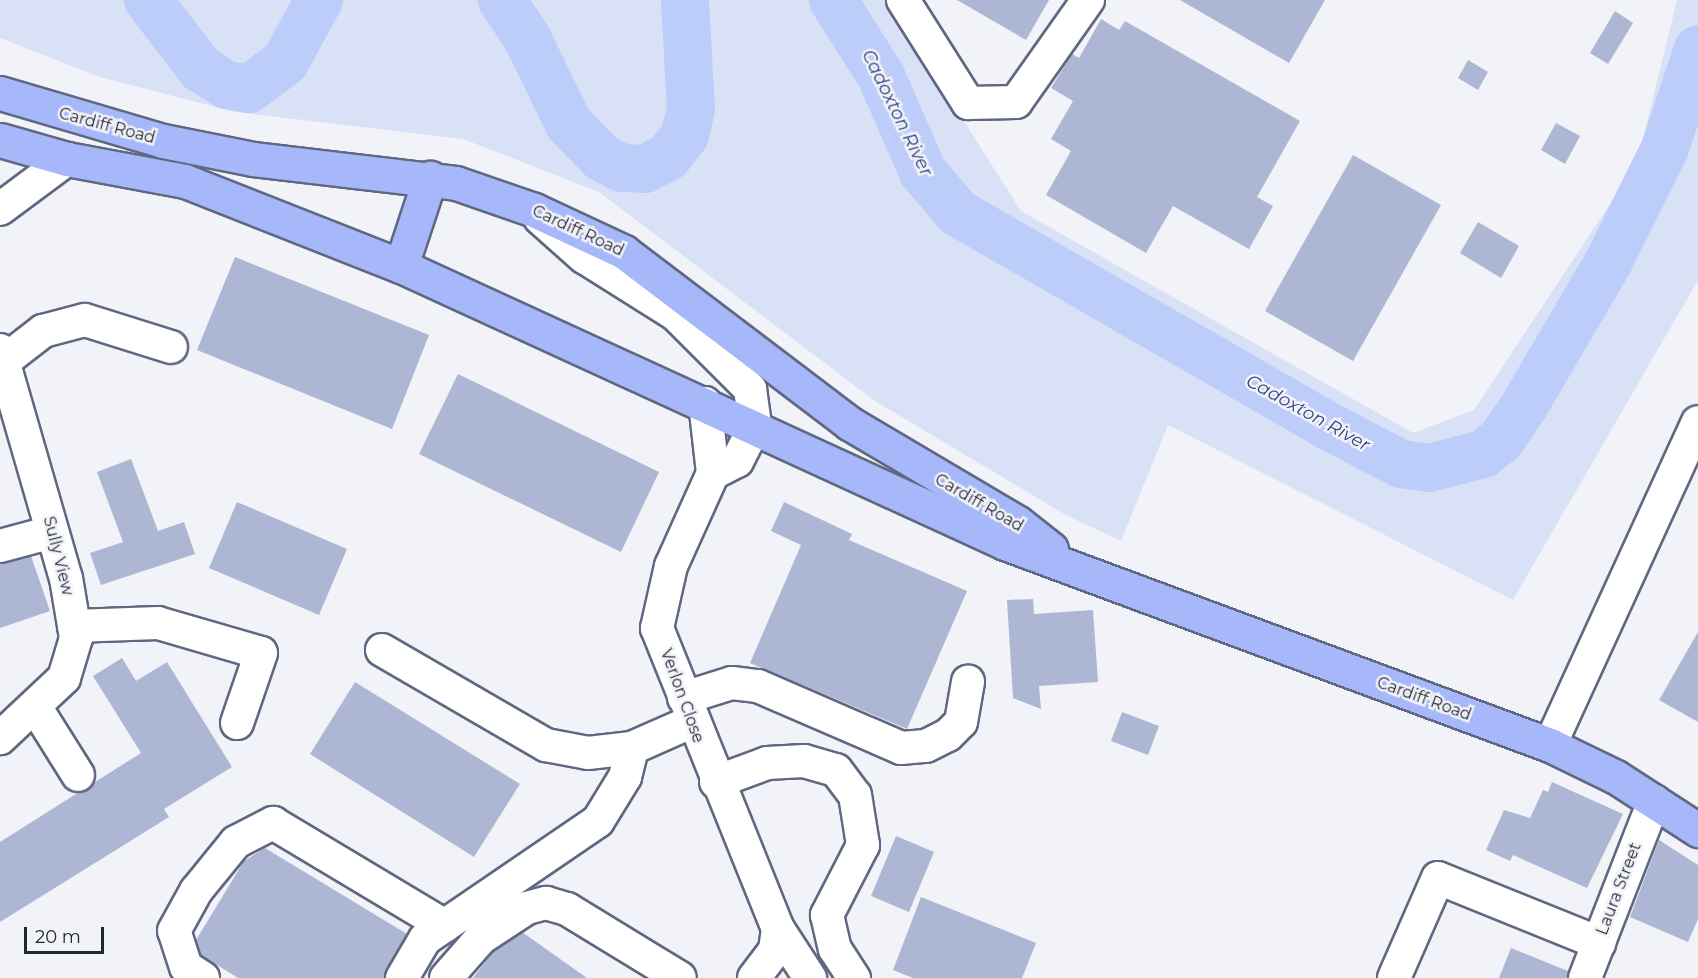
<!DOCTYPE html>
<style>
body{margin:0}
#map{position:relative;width:1698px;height:978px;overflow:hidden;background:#f1f3f9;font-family:Montserrat,sans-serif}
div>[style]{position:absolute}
.green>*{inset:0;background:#d9e1f7}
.river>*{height:48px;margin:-24px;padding:0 24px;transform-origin:24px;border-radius:24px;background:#bdcdfa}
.building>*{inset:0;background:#adb7d3}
.roads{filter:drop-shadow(2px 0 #606881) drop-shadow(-2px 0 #606881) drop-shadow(0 2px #606881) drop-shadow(0 -2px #606881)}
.minor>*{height:32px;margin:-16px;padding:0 16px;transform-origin:16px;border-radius:16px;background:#fff}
.major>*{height:33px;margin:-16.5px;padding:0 16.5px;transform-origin:16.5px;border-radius:16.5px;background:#a6b8f9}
span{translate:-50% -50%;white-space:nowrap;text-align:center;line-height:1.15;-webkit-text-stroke:5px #f1f3f9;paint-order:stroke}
.street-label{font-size:16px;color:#232731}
.water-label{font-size:18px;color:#2f3f81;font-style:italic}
.scale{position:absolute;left:24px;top:927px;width:80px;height:27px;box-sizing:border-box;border:3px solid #232731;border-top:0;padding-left:8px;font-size:18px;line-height:21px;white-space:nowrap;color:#232731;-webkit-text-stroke:4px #f1f3f9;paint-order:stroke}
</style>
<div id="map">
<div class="green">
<div style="clip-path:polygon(0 0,887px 0,1021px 211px,1413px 433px,1474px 410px,1637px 163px,1677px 0,1698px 0,1698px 280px,1513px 600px,1168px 425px,1121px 541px,1064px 514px,875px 401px,599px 192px,463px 139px,235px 112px,100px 77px,0 38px)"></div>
</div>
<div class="river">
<div style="left:148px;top:0;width:87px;rotate:52.5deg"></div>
<div style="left:201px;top:69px;width:31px;rotate:32deg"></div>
<div style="left:227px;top:85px;width:22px;rotate:10deg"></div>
<div style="left:249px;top:89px;width:45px;rotate:-36.9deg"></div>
<div style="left:285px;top:62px;width:71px;rotate:-61.3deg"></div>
<div style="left:502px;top:0;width:45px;rotate:56.7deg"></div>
<div style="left:527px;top:38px;width:96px;rotate:64deg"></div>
<div style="left:569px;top:124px;width:46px;rotate:45.9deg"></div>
<div style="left:601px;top:157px;width:24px;rotate:28deg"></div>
<div style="left:622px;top:168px;width:23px;rotate:2deg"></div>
<div style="left:645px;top:169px;width:26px;rotate:-28deg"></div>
<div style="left:668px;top:157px;width:28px;rotate:-52deg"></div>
<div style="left:685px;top:135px;width:27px;rotate:-77deg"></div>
<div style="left:691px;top:109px;width:109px;rotate:-93.2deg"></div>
<div style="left:833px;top:0;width:90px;rotate:57.7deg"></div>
<div style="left:881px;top:76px;width:105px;rotate:66.4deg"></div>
<div style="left:923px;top:172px;width:54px;rotate:49.5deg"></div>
<div style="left:958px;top:213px;width:431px;rotate:29.9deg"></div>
<div style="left:1332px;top:428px;width:78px;rotate:27.6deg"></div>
<div style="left:1401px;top:464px;width:28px;rotate:8deg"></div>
<div style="left:1429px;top:468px;width:56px;rotate:-14.5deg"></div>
<div style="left:1483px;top:454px;width:23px;rotate:-38deg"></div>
<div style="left:1501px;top:440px;width:41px;rotate:-55.9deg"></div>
<div style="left:1524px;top:406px;width:168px;rotate:-59.6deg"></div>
<div style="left:1609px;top:261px;width:126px;rotate:-63.6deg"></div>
<div style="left:1665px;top:148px;width:104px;rotate:-71.6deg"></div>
</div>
<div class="building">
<div style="clip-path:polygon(957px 0,1049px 0,1026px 40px)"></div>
<div style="clip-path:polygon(1180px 0,1325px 0,1289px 63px)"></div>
<div style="clip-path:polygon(1615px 11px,1633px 23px,1608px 64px,1590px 53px)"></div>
<div style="clip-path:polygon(1101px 19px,1119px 30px,1125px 21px,1300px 121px,1257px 197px,1273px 206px,1249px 249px,1173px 206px,1146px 253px,1046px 195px,1071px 151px,1051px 139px,1073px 101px,1051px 88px,1072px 54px,1079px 58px)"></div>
<div style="clip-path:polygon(1468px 60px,1488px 72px,1478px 90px,1458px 78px)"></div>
<div style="clip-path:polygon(1556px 123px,1580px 136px,1565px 164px,1541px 150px)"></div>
<div style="clip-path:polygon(1353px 155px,1441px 205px,1353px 361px,1265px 311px)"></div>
<div style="clip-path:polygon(1478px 222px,1519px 246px,1501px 278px,1460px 253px)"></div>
<div style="clip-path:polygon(235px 257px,429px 335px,392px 429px,197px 350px)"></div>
<div style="clip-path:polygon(458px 374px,659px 472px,621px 552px,419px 454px)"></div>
<div style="clip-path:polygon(131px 459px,158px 531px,184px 522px,195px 554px,101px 585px,90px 553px,123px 542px,97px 472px)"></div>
<div style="clip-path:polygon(237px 502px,347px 549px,319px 615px,209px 568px)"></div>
<div style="clip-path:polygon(784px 502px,852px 534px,849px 540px,967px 591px,907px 729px,750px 663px,801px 545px,771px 531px)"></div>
<div style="clip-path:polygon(31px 556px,50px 611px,0 628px,0 563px)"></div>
<div style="clip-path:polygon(1033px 599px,1034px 614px,1093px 610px,1098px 682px,1039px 686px,1041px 709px,1013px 698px,1007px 600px)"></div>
<div style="clip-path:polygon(1698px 632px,1698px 722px,1659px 700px)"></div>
<div style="clip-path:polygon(122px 658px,136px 681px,167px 662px,232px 767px,164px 809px,169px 817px,0 922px,0 842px,141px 753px,93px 676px)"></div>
<div style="clip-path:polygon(355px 682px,520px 784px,474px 857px,310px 754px)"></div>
<div style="clip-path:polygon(1122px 712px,1159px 726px,1148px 755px,1111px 741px)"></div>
<div style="clip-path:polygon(1552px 782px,1623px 814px,1587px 888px,1513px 855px,1510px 861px,1486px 850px,1504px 810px,1530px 818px,1543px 790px,1548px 792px)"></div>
<div style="clip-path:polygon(896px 836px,934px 852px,909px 912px,871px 896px)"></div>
<div style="clip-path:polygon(1659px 840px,1698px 865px,1698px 919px,1688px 942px,1630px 917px)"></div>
<div style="clip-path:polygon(265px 848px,407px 934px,384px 978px,238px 978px,201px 955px,196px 940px,244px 861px)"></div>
<div style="clip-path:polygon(921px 897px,1036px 943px,1022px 978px,913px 978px,893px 970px)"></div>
<div style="clip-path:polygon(522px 932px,587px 978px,473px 978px,493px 952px)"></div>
<div style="clip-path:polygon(1511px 948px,1568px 971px,1567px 978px,1499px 978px)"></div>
</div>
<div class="roads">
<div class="minor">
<div style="left:903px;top:0;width:122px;rotate:57.7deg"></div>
<div style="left:968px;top:103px;width:48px;rotate:-1.2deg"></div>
<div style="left:1016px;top:102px;width:125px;rotate:-54.8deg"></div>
<div style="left:0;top:209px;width:84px;rotate:-36.7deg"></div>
<div style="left:540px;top:218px;width:59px;rotate:41.6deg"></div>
<div style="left:584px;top:257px;width:109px;rotate:32.2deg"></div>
<div style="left:676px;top:315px;width:105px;rotate:45deg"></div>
<div style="left:750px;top:389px;width:37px;rotate:82deg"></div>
<div style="left:755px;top:426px;width:39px;rotate:117deg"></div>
<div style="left:737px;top:461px;width:27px;rotate:153deg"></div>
<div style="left:0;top:350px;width:237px;rotate:73.9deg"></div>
<div style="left:66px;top:578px;width:61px;rotate:80.5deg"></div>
<div style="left:76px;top:638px;width:42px;rotate:106.7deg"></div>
<div style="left:64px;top:678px;width:88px;rotate:136.8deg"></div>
<div style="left:3px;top:362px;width:51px;rotate:-37.8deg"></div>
<div style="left:43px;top:331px;width:43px;rotate:-14.7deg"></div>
<div style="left:85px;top:320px;width:90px;rotate:17.4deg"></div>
<div style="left:705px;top:403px;width:70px;rotate:83.5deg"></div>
<div style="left:713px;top:473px;width:102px;rotate:114.3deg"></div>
<div style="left:671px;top:566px;width:64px;rotate:102.7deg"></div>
<div style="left:657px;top:628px;width:324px;rotate:68.1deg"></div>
<div style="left:778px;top:929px;width:59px;rotate:56.9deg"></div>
<div style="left:0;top:546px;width:54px;rotate:-15.1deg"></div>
<div style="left:74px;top:626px;width:84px;rotate:-2deg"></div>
<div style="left:158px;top:623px;width:107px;rotate:16.2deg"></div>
<div style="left:261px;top:653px;width:74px;rotate:108.9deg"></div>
<div style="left:382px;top:650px;width:190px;rotate:30.1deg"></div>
<div style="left:546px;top:745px;width:43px;rotate:10.8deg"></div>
<div style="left:588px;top:753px;width:44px;rotate:-6.5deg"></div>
<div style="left:684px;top:698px;width:50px;rotate:-17.4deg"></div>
<div style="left:732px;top:683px;width:26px;rotate:7deg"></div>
<div style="left:758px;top:686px;width:156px;rotate:23.4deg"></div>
<div style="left:901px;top:748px;width:25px;rotate:-5deg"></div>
<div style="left:926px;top:746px;width:25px;rotate:-27deg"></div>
<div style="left:948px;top:735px;width:18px;rotate:-45deg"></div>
<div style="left:961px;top:722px;width:41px;rotate:-80.1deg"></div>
<div style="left:36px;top:708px;width:79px;rotate:57.9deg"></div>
<div style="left:1550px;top:745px;width:355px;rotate:-65.4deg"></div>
<div style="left:716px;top:782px;width:54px;rotate:-20.4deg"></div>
<div style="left:767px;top:763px;width:37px;rotate:-3deg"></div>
<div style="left:804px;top:761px;width:33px;rotate:16deg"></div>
<div style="left:836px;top:770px;width:31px;rotate:53deg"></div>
<div style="left:855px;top:795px;width:51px;rotate:80.9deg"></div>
<div style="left:863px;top:845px;width:79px;rotate:117.2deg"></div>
<div style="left:827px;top:915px;width:35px;rotate:77deg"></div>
<div style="left:835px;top:949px;width:35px;rotate:57deg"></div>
<div style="left:203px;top:978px;width:20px;rotate:-147deg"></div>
<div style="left:186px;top:967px;width:38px;rotate:-108deg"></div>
<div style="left:174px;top:931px;width:46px;rotate:-61.2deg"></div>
<div style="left:196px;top:891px;width:63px;rotate:-50.8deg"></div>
<div style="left:236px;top:842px;width:42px;rotate:-27.2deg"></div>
<div style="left:273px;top:823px;width:200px;rotate:30.9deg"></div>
<div style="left:402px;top:978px;width:45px;rotate:-59.5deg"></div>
<div style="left:425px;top:939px;width:209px;rotate:-34.3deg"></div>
<div style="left:598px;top:821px;width:52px;rotate:-58.5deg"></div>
<div style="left:625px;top:777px;width:30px;rotate:-76deg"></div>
<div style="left:632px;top:748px;width:64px;rotate:-23.8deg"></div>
<div style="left:446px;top:978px;width:53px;rotate:-48.8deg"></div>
<div style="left:481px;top:938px;width:55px;rotate:-33.1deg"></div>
<div style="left:527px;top:908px;width:20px;rotate:-15deg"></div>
<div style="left:546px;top:903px;width:22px;rotate:16deg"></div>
<div style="left:567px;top:909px;width:132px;rotate:31.4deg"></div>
<div style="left:754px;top:978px;width:35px;rotate:-53deg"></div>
<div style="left:775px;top:950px;width:21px;rotate:-82deg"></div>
<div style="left:1394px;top:978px;width:109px;rotate:-66.3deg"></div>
<div style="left:1438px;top:878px;width:174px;rotate:22deg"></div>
<div style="left:1585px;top:978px;width:190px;rotate:-68.7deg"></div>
</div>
<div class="major">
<div style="left:0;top:93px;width:170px;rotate:16.4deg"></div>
<div style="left:163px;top:141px;width:92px;rotate:11.3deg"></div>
<div style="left:253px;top:159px;width:204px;rotate:6.7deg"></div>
<div style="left:456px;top:183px;width:83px;rotate:19.1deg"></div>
<div style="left:534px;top:210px;width:99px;rotate:25deg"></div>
<div style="left:624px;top:252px;width:283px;rotate:37.2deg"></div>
<div style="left:849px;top:423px;width:196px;rotate:30.6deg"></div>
<div style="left:1018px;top:523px;width:42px;rotate:38.2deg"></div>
<div style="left:0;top:140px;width:70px;rotate:15.8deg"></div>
<div style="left:67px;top:159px;width:120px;rotate:10.6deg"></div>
<div style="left:185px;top:181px;width:232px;rotate:21.5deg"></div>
<div style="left:401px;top:266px;width:664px;rotate:24.64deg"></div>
<div style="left:1005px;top:543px;width:581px;rotate:20.34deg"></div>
<div style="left:1550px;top:745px;width:73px;rotate:25.9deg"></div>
<div style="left:1616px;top:777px;width:98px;rotate:32.9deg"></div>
<div style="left:401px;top:266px;width:93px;rotate:-71.8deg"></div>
</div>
</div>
<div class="street-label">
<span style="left:107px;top:126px;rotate:15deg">Cardiff Road</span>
<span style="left:578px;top:231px;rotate:25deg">Cardiff Road</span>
<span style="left:979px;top:503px;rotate:30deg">Cardiff Road</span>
<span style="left:58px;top:556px;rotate:76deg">Sully View</span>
<span style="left:682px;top:696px;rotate:70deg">Verlon Close</span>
<span style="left:1424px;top:699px;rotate:20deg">Cardiff Road</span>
<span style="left:1619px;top:889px;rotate:-69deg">Laura Street</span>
</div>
<div class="water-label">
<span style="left:897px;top:113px;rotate:64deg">Cadoxton River</span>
<span style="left:1308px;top:413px;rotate:29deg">Cadoxton River</span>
</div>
<div class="scale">20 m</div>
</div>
